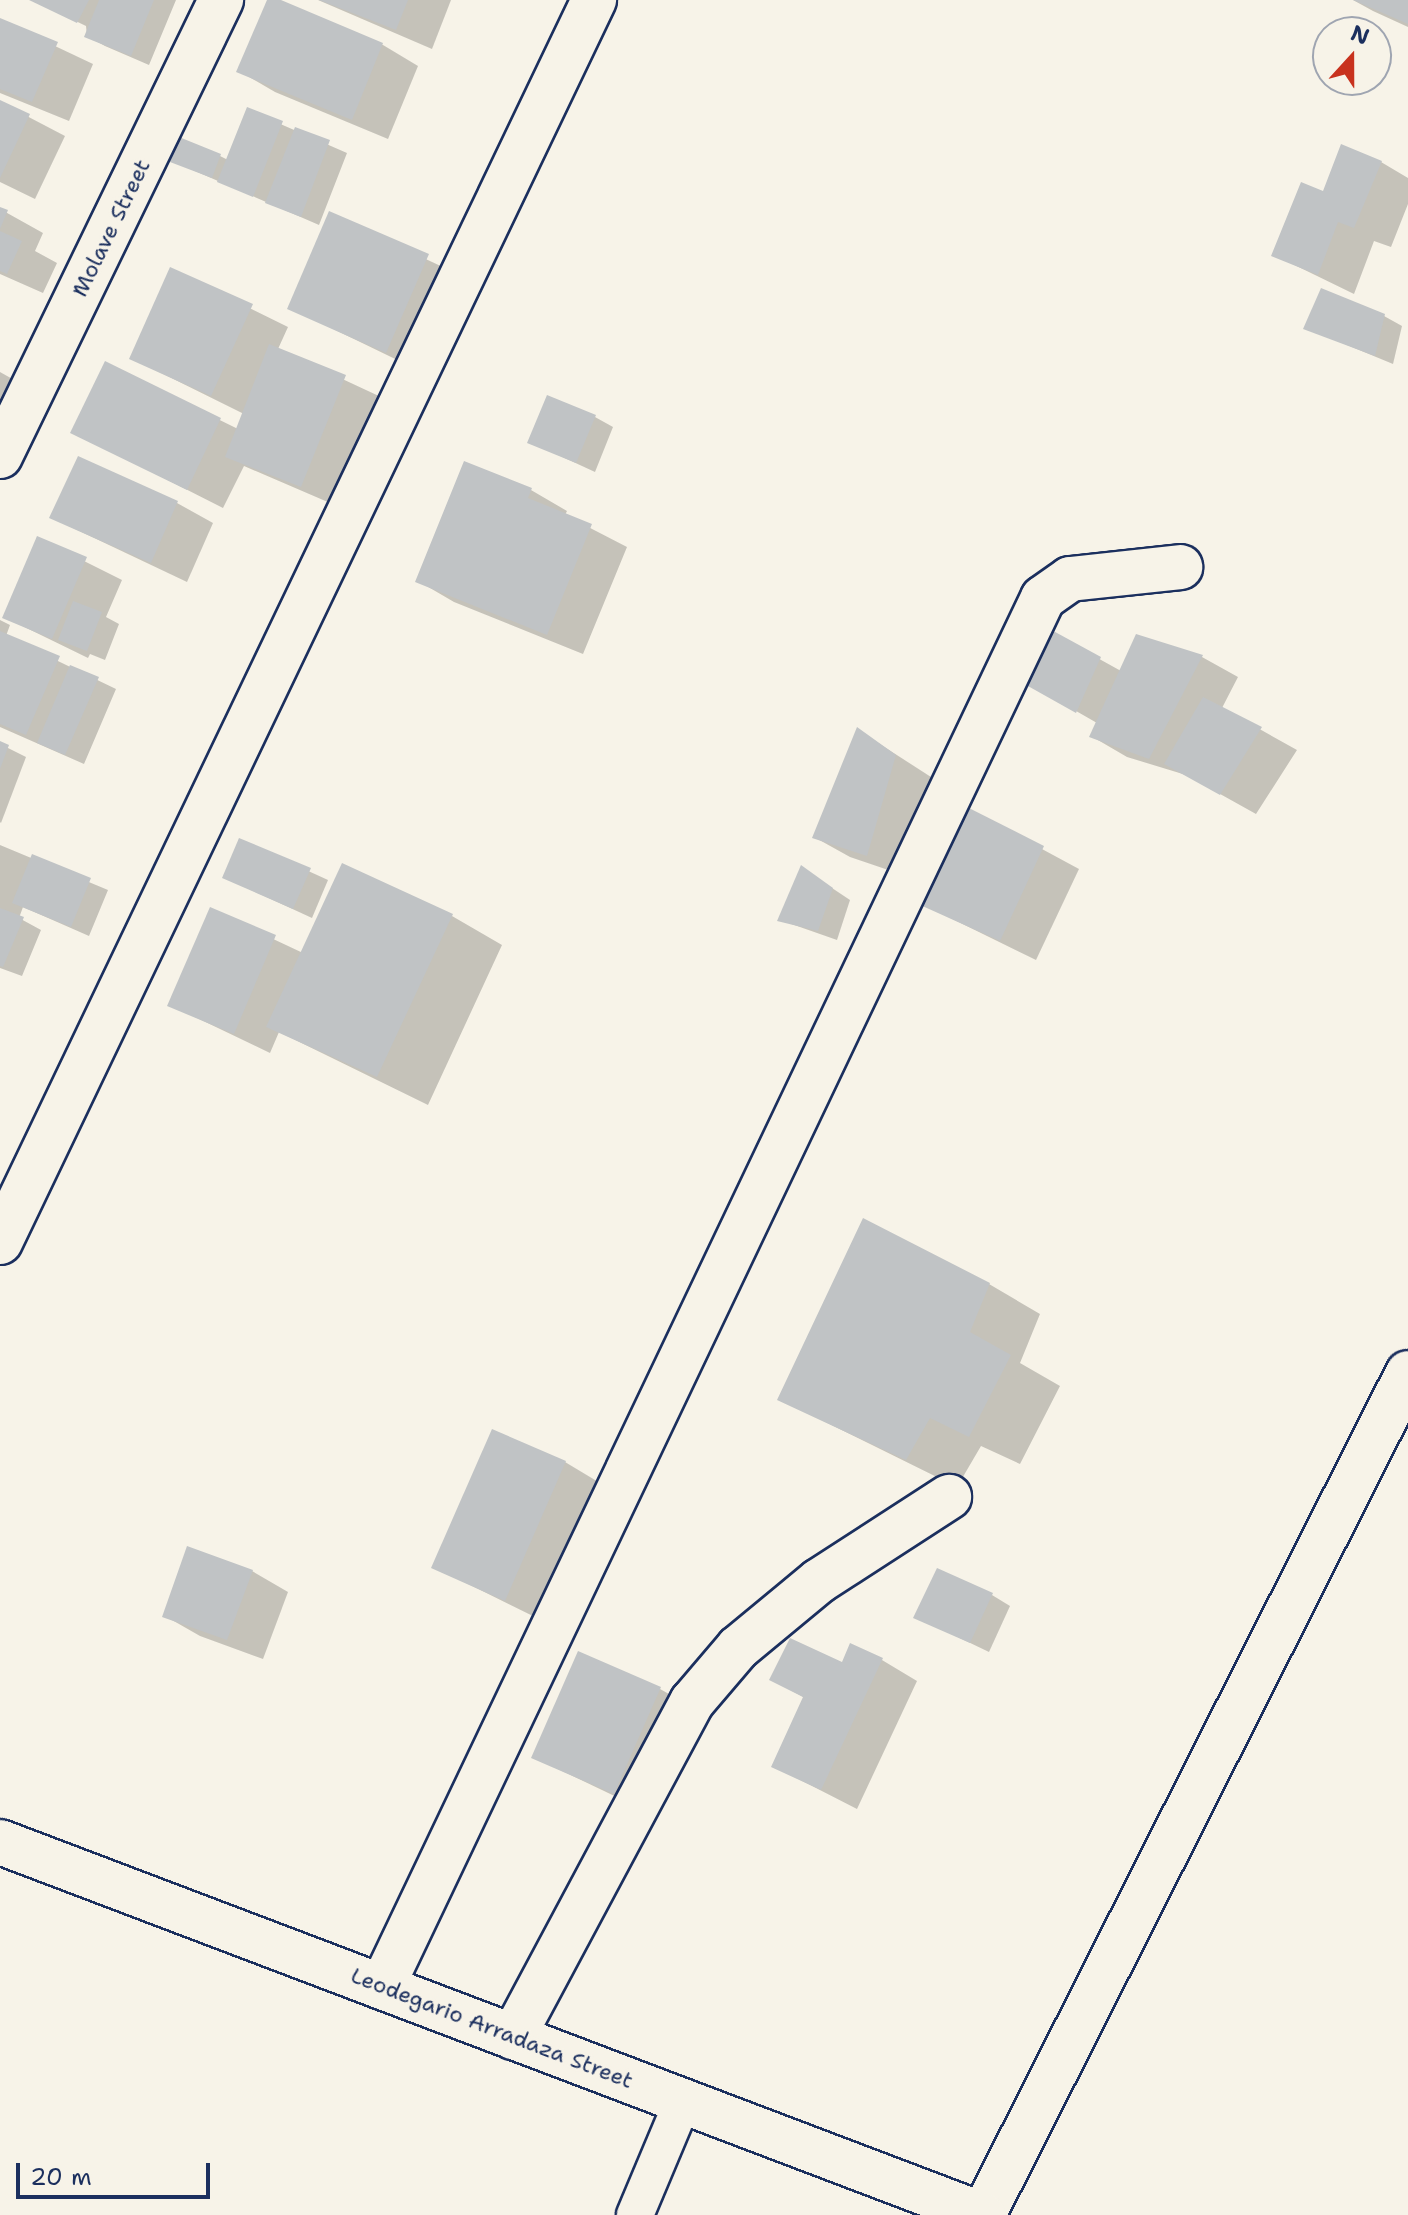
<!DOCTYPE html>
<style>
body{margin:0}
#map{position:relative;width:1408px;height:2215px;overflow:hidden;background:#f7f3e8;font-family:"Shantell Sans",sans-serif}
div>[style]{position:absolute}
.shadow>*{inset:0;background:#0003}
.building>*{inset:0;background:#c0c3c5}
.roads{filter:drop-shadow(2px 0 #1b2f5e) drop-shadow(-2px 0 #1b2f5e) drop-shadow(0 2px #1b2f5e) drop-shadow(0 -2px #1b2f5e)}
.lane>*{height:36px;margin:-18px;padding:0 18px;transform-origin:18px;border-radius:18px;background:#f7f3e8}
.street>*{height:44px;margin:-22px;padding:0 22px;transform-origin:22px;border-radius:22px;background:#f7f3e8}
.secondary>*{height:44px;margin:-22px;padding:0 22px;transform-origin:22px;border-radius:22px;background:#f7f3e8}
span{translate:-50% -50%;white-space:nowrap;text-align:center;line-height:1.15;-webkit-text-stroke:6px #f7f3e8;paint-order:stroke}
.street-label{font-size:22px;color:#1b2f5e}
.north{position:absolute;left:1312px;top:16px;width:80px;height:80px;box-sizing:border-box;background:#f7f3e8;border:2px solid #9fa5b1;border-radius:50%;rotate:21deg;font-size:22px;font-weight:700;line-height:32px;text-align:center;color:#1b2f5e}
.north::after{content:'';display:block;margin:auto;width:28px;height:36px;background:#c8321e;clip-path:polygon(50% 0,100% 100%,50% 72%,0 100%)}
.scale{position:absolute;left:16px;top:2163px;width:194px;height:36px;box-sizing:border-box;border:4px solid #1b2f5e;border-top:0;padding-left:10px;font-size:24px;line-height:28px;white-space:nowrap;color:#1b2f5e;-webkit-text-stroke:6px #f7f3e8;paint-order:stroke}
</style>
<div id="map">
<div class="shadow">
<div style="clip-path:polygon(32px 0,176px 0,149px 65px,105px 46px,87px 36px,86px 26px)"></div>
<div style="clip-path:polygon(270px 0,383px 45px,418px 66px,388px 139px,275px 92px,239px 71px)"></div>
<div style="clip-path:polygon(318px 0,451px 0,432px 49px)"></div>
<div style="clip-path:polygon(1353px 0,1408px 0,1408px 27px,1373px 11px)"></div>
<div style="clip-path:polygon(0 20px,93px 64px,69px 121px,0 93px)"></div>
<div style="clip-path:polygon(0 102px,65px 136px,35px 199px,0 182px)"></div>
<div style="clip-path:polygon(248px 110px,347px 153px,319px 225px,172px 161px,220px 156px,228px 160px)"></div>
<div style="clip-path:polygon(1381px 162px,1408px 178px,1408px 204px,1391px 247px,1374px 241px,1354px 294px,1274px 255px)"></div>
<div style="clip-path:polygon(0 209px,43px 233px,35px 251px,57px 263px,43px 293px,0 274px)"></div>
<div style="clip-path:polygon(330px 214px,464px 277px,422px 372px,290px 308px)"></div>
<div style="clip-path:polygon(171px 269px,288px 327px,278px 349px,381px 397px,337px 506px,244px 466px,223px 508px,73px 432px,106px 364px,238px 429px,244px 414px,131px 358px)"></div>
<div style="clip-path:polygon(1384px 316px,1402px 326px,1393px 364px,1306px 328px)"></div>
<div style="clip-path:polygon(0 372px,16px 381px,0 418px)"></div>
<div style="clip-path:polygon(595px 417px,613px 427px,595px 472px,530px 442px)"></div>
<div style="clip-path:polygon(531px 490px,567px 511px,565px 515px,627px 547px,583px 654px,454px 602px,418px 581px)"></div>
<div style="clip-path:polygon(177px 503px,213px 523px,187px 582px,52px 518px)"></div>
<div style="clip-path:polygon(38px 538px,122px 580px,106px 617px,119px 624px,105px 660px,90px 654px,88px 658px,4px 617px)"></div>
<div style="clip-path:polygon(0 620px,10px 625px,6px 636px,116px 689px,84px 764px,0 727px)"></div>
<div style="clip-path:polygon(1047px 630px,1121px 671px,1137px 637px,1202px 657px,1238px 677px,1222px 708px,1297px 750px,1256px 814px,1186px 775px,1127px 757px,1091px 736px,1097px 723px,1022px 680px)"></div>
<div style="clip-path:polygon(858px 730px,931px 777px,903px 875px,850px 857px,814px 837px)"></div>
<div style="clip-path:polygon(0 744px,26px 757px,1px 823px,0 822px)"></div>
<div style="clip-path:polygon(964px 807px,1079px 869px,1036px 960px,920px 903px)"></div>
<div style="clip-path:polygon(240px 840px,328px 880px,312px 918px,225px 878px)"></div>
<div style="clip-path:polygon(0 845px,108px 890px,89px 936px,23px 907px,19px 918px,41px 930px,22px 976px,0 968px)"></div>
<div style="clip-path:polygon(802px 868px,850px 900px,837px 940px,780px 920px)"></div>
<div style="clip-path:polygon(211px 910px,303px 953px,452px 916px,502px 945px,428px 1105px,279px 1032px,270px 1053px,170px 1005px)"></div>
<div style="clip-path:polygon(989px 1284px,1040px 1314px,1020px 1363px,1060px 1386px,1020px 1464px,981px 1446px,957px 1487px,779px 1399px)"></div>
<div style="clip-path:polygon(565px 1462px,600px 1483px,541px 1620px,434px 1567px)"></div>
<div style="clip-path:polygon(252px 1571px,288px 1592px,263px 1659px,200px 1636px,165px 1616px)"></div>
<div style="clip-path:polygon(992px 1595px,1010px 1606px,989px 1652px,916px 1617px)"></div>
<div style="clip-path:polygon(882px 1660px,917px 1681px,857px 1809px,773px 1766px,805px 1698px,772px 1680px)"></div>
<div style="clip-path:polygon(660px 1689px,696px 1709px,650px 1813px,533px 1757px)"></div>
</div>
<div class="building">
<div style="clip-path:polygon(29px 0,89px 0,77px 23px)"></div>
<div style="clip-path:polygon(99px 0,154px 0,131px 56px,84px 37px)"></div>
<div style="clip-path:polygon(267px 0,281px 0,383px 43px,352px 120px,236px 72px)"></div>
<div style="clip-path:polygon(319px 0,408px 0,396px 30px)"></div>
<div style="clip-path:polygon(1353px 0,1408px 0,1408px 24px)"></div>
<div style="clip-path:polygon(0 18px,58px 42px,32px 102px,0 89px)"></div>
<div style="clip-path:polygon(0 100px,30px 114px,0 178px)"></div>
<div style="clip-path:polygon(247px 107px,283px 121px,253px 197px,217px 182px)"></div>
<div style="clip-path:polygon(295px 127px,330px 140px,301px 217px,265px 203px)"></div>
<div style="clip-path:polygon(179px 137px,221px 154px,212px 178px,170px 162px)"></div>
<div style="clip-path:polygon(1341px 144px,1382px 161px,1354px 228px,1338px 222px,1318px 275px,1271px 256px,1301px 182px,1323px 191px)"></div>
<div style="clip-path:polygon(0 207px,8px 210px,0 229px)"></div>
<div style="clip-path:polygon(329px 211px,429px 254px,386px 353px,287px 309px)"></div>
<div style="clip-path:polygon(0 231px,22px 241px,7px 274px,0 271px)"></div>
<div style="clip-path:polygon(170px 267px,253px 304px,211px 396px,129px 359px)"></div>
<div style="clip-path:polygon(1321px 288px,1385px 314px,1375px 356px,1303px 329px)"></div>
<div style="clip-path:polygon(269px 344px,346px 375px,301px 487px,225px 457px)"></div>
<div style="clip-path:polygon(105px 361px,221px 418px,187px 490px,70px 433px)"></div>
<div style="clip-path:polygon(547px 395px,596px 415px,576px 463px,527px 443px)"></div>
<div style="clip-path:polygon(78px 456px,178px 501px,151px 563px,49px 518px)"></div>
<div style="clip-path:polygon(464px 461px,532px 488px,528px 498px,592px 524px,547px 635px,415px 582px)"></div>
<div style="clip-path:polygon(37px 536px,87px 557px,52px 639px,2px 618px)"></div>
<div style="clip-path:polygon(73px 601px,102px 612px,87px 651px,58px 640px)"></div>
<div style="clip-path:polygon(1046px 627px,1101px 657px,1076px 713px,1019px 681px)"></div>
<div style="clip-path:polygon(0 631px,60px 656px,26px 735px,0 724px)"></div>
<div style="clip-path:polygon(1136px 634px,1203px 655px,1149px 759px,1089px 737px)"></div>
<div style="clip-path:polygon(70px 665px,99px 677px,65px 755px,37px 743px)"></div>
<div style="clip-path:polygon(1203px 697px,1262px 727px,1220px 795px,1164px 764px)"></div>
<div style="clip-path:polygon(857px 727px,896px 755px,867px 856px,812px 838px)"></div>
<div style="clip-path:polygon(0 741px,9px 745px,0 769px)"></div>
<div style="clip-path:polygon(963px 805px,1044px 846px,1000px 941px,918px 904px)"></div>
<div style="clip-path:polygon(239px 838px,311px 868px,293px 909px,222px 878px)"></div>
<div style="clip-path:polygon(32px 854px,91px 878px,71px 927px,12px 903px)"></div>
<div style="clip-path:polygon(342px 863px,453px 914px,377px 1077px,266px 1027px)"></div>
<div style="clip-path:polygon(801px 865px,833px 888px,818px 931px,777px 921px)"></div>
<div style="clip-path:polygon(210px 907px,276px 935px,234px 1034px,167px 1006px)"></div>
<div style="clip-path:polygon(0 908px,24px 917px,3px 967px,0 966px)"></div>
<div style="clip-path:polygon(863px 1218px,990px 1283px,970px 1332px,1011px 1355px,969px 1437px,930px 1418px,906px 1460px,777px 1400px)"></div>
<div style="clip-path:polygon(492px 1429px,566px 1461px,505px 1601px,431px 1568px)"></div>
<div style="clip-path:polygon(187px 1546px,253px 1570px,227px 1640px,162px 1617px)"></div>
<div style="clip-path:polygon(937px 1568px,993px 1593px,970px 1643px,913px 1618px)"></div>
<div style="clip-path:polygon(790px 1638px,842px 1662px,850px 1643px,883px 1658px,821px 1790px,771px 1767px,803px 1697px,769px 1680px)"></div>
<div style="clip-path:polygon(578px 1651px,661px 1687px,614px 1794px,531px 1758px)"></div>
</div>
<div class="roads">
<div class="lane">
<div style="left:635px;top:2215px;width:124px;rotate:-67.2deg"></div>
</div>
<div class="street">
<div style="left:0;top:456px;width:507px;rotate:-64.14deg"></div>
<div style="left:0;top:1242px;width:1377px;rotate:-64.44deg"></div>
<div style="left:382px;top:1987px;width:1538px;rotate:-64.55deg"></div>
<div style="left:1043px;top:598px;width:33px;rotate:-35deg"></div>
<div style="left:1070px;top:579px;width:111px;rotate:-6.2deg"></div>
<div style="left:513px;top:2037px;width:380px;rotate:-61.9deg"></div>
<div style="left:692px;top:1702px;width:71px;rotate:-49.6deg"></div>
<div style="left:738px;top:1648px;width:105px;rotate:-39.6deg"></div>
<div style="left:819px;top:1581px;width:155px;rotate:-32.9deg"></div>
<div style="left:983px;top:2215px;width:943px;rotate:-63.22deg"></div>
</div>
<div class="secondary">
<div style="left:0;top:1842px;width:1051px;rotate:20.78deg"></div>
</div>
</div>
<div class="street-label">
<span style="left:111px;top:228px;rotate:-64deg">Molave Street</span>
<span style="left:492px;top:2028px;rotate:21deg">Leodegario Arradaza Street</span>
</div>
<div class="north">N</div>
<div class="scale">20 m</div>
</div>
